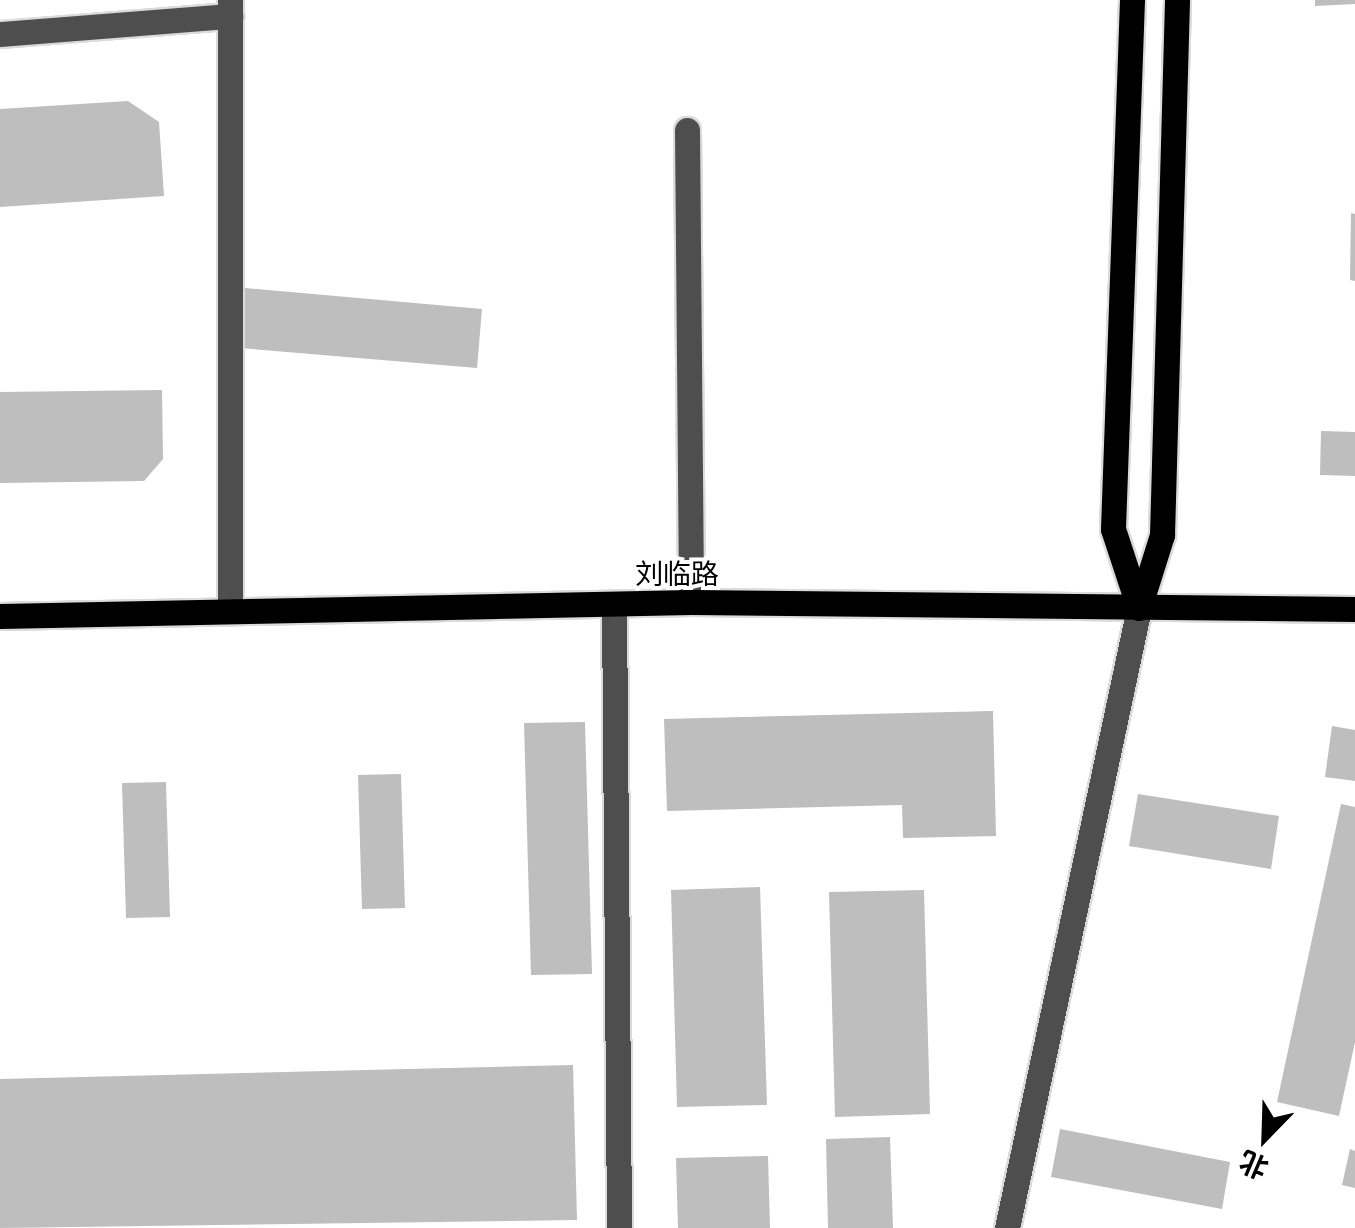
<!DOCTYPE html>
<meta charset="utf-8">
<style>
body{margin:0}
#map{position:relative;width:1355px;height:1228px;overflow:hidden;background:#fff;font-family:Barlow,"Noto Sans SC",sans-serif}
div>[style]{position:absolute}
.building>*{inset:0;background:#bebebe}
.roads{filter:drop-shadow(2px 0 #dbdbdb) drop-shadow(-2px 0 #dbdbdb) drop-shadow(0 2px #dbdbdb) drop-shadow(0 -2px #dbdbdb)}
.minor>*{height:25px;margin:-12.5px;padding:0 12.5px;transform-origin:12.5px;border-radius:12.5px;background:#4e4e4e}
.major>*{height:25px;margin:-12.5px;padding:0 12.5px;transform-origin:12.5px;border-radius:12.5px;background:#000}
span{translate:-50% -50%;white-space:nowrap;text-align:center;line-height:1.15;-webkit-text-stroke:8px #fff;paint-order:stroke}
.street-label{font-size:28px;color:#000}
.north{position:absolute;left:1215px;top:1088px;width:100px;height:100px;-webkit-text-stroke:8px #fff;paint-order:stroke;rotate:203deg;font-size:28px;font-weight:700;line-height:40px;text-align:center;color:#000}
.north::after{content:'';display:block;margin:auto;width:35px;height:45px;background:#000;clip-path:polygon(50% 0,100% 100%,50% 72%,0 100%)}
</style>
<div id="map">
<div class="building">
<div style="clip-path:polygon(1315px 0,1355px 0,1355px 4px,1315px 6px)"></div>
<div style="clip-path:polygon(128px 101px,159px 122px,164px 196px,0 207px,0 109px)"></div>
<div style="clip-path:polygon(1351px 213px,1355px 214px,1355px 281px,1350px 280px)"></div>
<div style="clip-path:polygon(245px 288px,482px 309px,477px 368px,240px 348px)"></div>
<div style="clip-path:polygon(162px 390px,163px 459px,144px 481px,0 483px,0 392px)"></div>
<div style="clip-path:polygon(1321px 431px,1355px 432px,1355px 476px,1320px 475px)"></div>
<div style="clip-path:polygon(993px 711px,996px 836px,903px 838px,902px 805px,667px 811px,664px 719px)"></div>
<div style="clip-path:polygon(585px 722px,592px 974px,531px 975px,524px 723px)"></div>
<div style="clip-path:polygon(1332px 726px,1355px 730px,1355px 781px,1325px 777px)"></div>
<div style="clip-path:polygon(401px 774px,405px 908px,362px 909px,358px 775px)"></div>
<div style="clip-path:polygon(166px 782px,170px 917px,126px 918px,122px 783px)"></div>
<div style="clip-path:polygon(1138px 794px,1279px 816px,1271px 869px,1129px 846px)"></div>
<div style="clip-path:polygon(1341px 804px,1355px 807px,1355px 1042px,1339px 1116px,1277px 1102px)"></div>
<div style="clip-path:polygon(760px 887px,767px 1105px,677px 1107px,671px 890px)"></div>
<div style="clip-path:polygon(924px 890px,930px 1114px,835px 1117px,829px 892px)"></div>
<div style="clip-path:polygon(573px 1065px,577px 1220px,0 1228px,0 1079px)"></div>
<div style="clip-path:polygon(1060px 1129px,1230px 1162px,1222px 1209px,1051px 1177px)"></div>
<div style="clip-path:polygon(890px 1137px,893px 1228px,828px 1228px,826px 1139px)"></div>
<div style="clip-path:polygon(1350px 1149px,1355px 1151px,1355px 1188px,1342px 1185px)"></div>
<div style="clip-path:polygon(768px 1156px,770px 1228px,678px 1228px,676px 1158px)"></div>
</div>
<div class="roads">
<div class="minor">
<div style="left:230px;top:0;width:611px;rotate:90deg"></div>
<div style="left:0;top:34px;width:231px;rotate:-4.5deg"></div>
<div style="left:687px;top:130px;width:472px;rotate:89.5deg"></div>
<div style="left:614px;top:604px;width:624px;rotate:89.54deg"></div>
<div style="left:1007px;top:1228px;width:634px;rotate:-77.98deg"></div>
</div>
<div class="major">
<div style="left:1132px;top:0;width:529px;rotate:92.06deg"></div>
<div style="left:1113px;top:529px;width:83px;rotate:71.8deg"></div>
<div style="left:1139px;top:608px;width:77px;rotate:-72.5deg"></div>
<div style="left:1162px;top:535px;width:535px;rotate:-88.39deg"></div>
<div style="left:0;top:616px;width:691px;rotate:-1.16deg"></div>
<div style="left:691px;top:602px;width:664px;rotate:0.6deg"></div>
</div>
</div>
<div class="street-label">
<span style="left:677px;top:573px">刘临路</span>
</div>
<div class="north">北</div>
</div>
